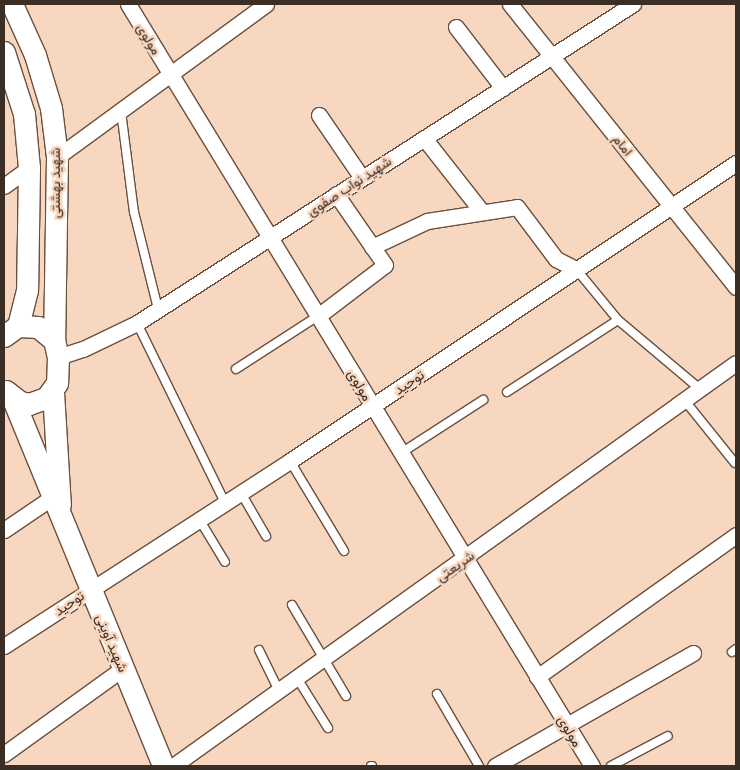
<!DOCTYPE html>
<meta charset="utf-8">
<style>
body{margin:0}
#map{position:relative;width:740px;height:770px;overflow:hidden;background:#f8d7c0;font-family:"IBM Plex Sans",Vazirmatn,sans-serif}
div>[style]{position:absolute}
.roads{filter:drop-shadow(1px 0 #6b4f3c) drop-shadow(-1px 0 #6b4f3c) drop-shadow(0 1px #6b4f3c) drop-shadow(0 -1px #6b4f3c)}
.lane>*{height:8px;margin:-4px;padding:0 4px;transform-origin:4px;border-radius:4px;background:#fff}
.street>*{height:15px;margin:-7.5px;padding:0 7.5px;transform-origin:7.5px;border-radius:7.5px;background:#fff}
.secondary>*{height:21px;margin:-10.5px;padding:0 10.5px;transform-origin:10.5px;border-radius:10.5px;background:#fff}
span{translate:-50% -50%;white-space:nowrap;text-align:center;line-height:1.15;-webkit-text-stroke:5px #f8d7c0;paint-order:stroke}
.street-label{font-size:14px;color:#3a2e25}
.frame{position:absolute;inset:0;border:5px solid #3a2e25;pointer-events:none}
</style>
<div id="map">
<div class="roads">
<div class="lane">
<div style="left:121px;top:111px;width:102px;rotate:82.7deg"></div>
<div style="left:134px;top:212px;width:100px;rotate:76.1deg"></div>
<div style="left:576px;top:269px;width:66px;rotate:50.5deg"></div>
<div style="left:618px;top:320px;width:107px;rotate:40.1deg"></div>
<div style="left:137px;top:323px;width:200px;rotate:63.9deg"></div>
<div style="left:236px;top:369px;width:98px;rotate:-32.9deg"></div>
<div style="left:507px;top:392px;width:132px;rotate:-33deg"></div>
<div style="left:686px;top:402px;width:78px;rotate:51.2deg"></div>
<div style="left:401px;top:453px;width:98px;rotate:-32.9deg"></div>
<div style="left:290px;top:461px;width:105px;rotate:59deg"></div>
<div style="left:241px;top:493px;width:50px;rotate:59.8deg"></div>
<div style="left:199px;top:519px;width:50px;rotate:58.8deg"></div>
<div style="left:292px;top:605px;width:106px;rotate:59.3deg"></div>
<div style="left:259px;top:650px;width:46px;rotate:64deg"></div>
<div style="left:732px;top:652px;width:5px;rotate:-37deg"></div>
<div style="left:297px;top:678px;width:59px;rotate:58.2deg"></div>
<div style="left:437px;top:694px;width:83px;rotate:59.7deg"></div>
<div style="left:371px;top:766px;width:1px"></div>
<div style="left:611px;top:766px;width:64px;rotate:-27.8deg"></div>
</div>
<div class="street">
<div style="left:128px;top:4px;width:892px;rotate:58.66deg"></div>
<div style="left:510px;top:4px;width:362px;rotate:51.4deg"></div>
<div style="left:456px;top:27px;width:77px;rotate:52.4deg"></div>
<div style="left:319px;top:115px;width:76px;rotate:55.7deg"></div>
<div style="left:424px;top:138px;width:94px;rotate:51.9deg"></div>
<div style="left:57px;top:157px;width:259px;rotate:-36.2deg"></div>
<div style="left:4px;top:186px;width:31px;rotate:-36deg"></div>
<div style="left:372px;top:247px;width:61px;rotate:-25.3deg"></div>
<div style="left:427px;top:221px;width:91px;rotate:-8.8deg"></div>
<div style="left:517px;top:207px;width:65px;rotate:53.1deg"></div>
<div style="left:556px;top:259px;width:22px;rotate:27deg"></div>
<div style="left:318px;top:316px;width:84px;rotate:-37.3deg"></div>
<div style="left:385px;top:265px;width:86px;rotate:-124.6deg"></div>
<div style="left:58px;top:357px;width:26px;rotate:-18deg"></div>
<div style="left:83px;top:349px;width:60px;rotate:-25.7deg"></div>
<div style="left:137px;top:323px;width:590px;rotate:-32.75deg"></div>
<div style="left:4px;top:530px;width:57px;rotate:-34.2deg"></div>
<div style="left:4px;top:646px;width:341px;rotate:-32.9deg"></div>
<div style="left:290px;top:461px;width:536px;rotate:-33.75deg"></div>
<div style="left:537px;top:677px;width:244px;rotate:-35.5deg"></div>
<div style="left:4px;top:754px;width:145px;rotate:-35.8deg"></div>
<div style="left:173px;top:766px;width:692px;rotate:-35.6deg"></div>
<div style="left:495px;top:766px;width:228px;rotate:-29.7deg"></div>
</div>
<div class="secondary">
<div style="left:12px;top:4px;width:56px;rotate:65.7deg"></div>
<div style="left:35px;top:55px;width:55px;rotate:73.2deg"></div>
<div style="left:51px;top:108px;width:49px;rotate:83deg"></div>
<div style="left:57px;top:157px;width:183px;rotate:90.9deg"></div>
<div style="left:4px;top:52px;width:65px;rotate:72.1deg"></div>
<div style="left:24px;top:114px;width:54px;rotate:84.7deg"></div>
<div style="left:29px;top:168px;width:122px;rotate:90.9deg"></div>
<div style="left:27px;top:290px;width:37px;rotate:104deg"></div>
<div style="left:4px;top:336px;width:17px;rotate:-36deg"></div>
<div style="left:18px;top:326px;width:20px;rotate:3deg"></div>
<div style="left:38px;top:327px;width:21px;rotate:39deg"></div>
<div style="left:54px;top:340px;width:17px;rotate:77deg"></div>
<div style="left:58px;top:357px;width:26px;rotate:92deg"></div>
<div style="left:57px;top:383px;width:19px;rotate:126deg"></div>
<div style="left:46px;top:398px;width:18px;rotate:161deg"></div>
<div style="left:29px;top:404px;width:9px;rotate:-167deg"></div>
<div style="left:20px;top:402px;width:18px;rotate:-142deg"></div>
<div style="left:53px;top:392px;width:113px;rotate:86.5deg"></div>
<div style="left:12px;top:397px;width:399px;rotate:67.7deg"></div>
</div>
</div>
<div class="street-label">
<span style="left:149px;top:39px;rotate:59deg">مولوی</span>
<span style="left:623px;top:145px;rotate:51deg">امام</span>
<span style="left:55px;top:183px;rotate:-90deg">شهید بهشتی</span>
<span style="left:349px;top:186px;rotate:-33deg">شهید نواب صفوی</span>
<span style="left:409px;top:382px;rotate:-34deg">توحید</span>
<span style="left:360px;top:385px;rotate:59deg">مولوی</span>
<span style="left:455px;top:566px;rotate:-35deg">شریعتی</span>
<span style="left:69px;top:603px;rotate:-34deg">توحید</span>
<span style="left:112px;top:643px;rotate:67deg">شهید آوینی</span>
<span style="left:570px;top:731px;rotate:59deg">مولوی</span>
</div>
<div class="frame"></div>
</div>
